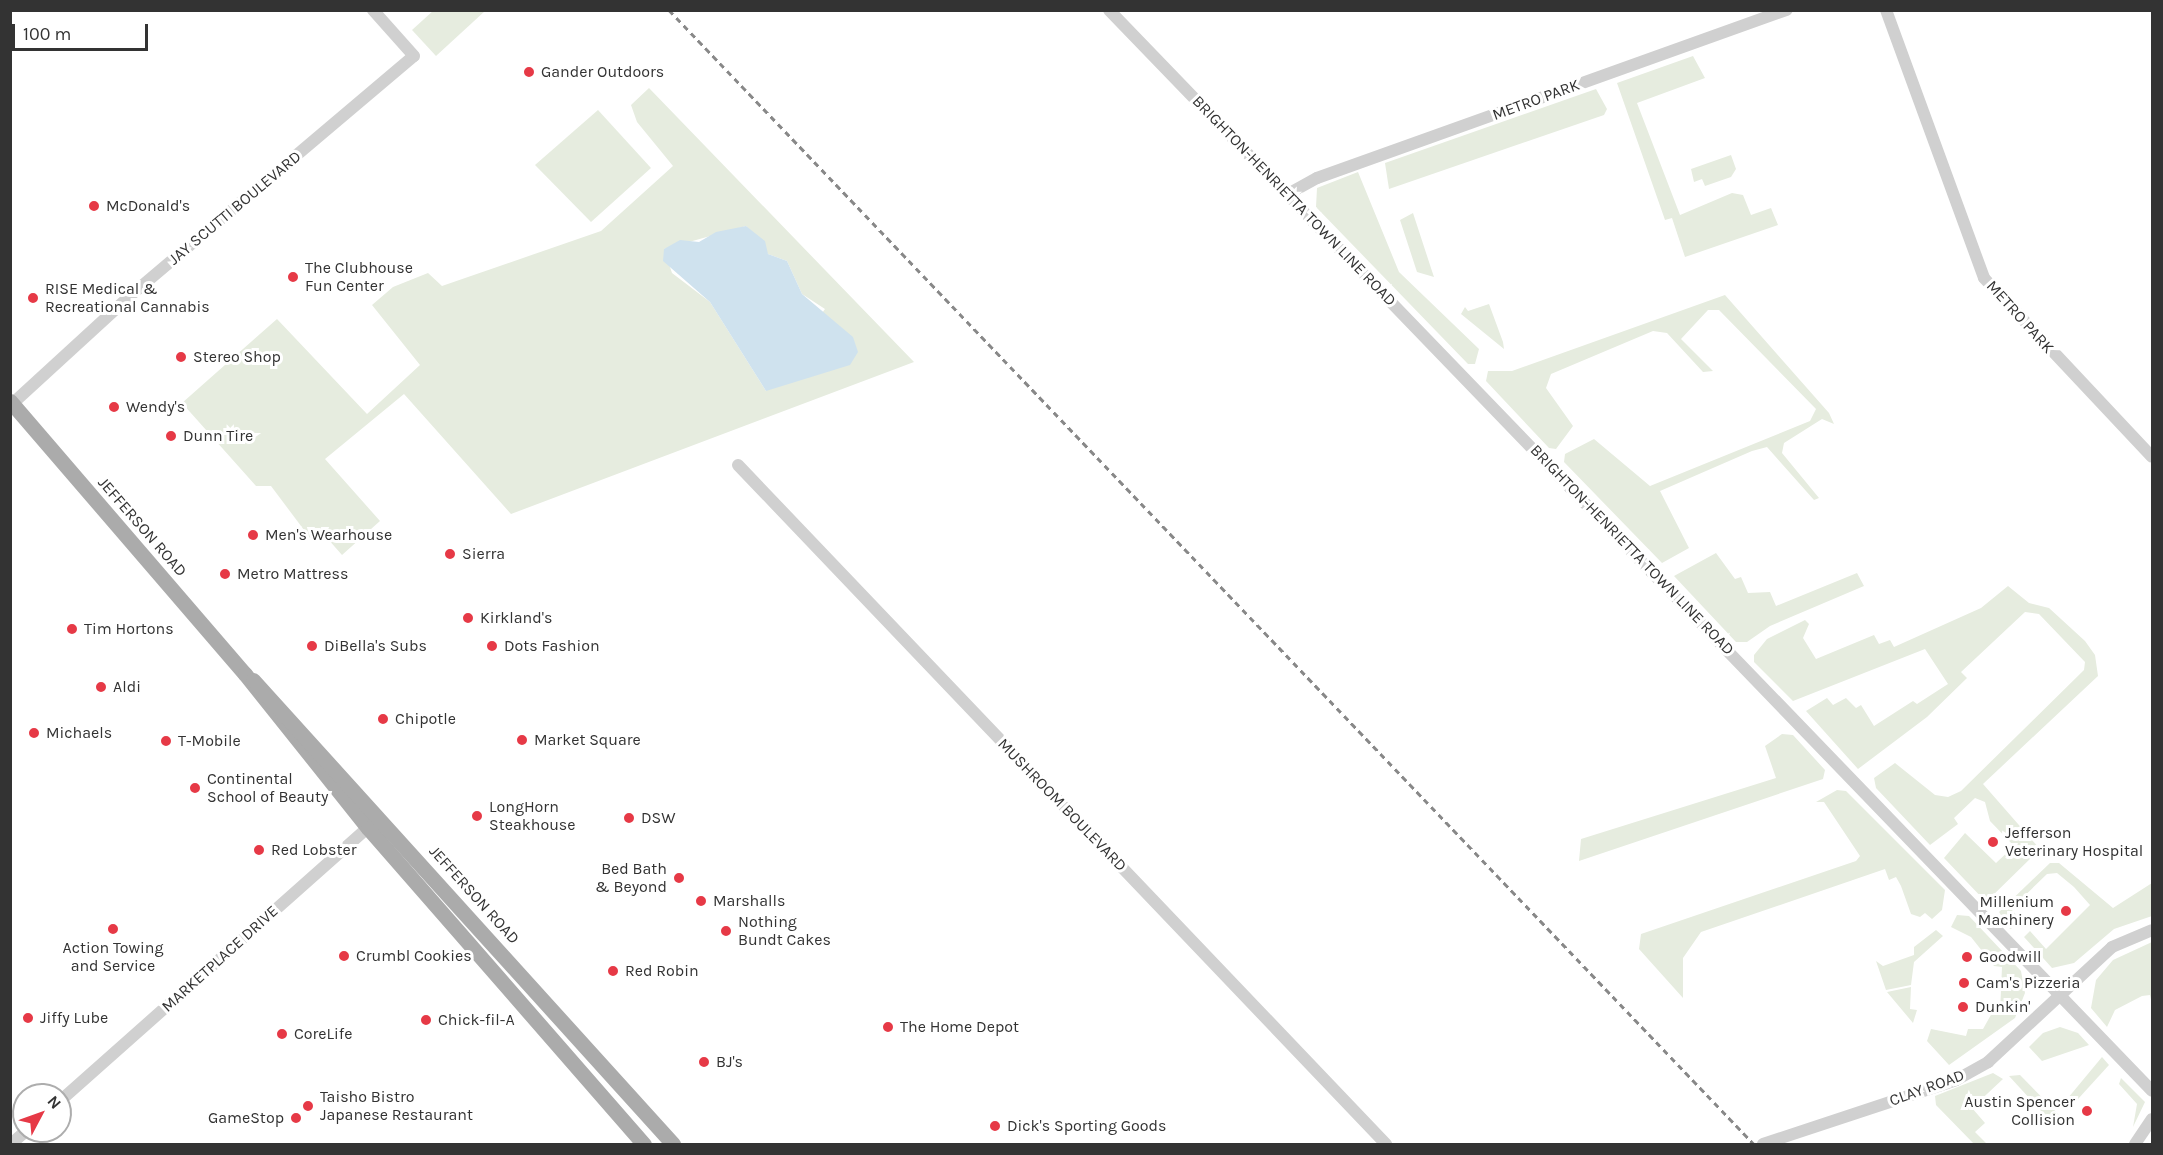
<!DOCTYPE html>
<style>
body{margin:0}
#map{position:relative;width:2163px;height:1155px;overflow:hidden;background:#fff;font-family:Karla,sans-serif}
div>[style]{position:absolute}
.green>*{inset:0;background:#e6ecdf}
.water>*{inset:0;background:#cfe2ee}
.minor>*{height:12px;margin:-6px;padding:0 6px;transform-origin:6px;border-radius:6px;background:#d0d0d0}
.major>*{height:15px;margin:-7.5px;padding:0 7.5px;transform-origin:7.5px;border-radius:7.5px;background:#ababab}
.rail>*{height:3px;margin-top:-1.5px;transform-origin:0;background:repeating-linear-gradient(90deg,#888 0 6px,transparent 0 10.5px)}
.dots>*{width:16px;height:16px;translate:-50% -50%;box-sizing:border-box;border:3px solid #fff;border-radius:50%}
span{translate:-50% -50%;white-space:nowrap;text-align:center;line-height:1.15;-webkit-text-stroke:6px #fff;paint-order:stroke}
.poi-label{font-size:16px;color:#333}
.left{translate:0 -50%;text-align:left}
.right{translate:-100% -50%;text-align:right}
.street-label{font-size:16px;color:#333}
.frame{position:absolute;inset:0;border:12px solid #333;pointer-events:none}
.north{position:absolute;left:12px;top:1083px;width:60px;height:60px;box-sizing:border-box;background:#fff;border:2px solid #adadad;border-radius:50%;rotate:49deg;font-size:16px;font-weight:700;line-height:24px;text-align:center;color:#333}
.north::after{content:'';display:block;margin:auto;width:21px;height:27px;background:#e63946;clip-path:polygon(50% 0,100% 100%,50% 72%,0 100%)}
.scale{position:absolute;left:12px;top:24px;width:136px;height:27px;box-sizing:border-box;border:3px solid #333;border-top:0;padding-left:8px;font-size:18px;line-height:21px;white-space:nowrap;color:#333;-webkit-text-stroke:4px #fff;paint-order:stroke}
</style>
<div id="map">
<div class="green">
<div style="clip-path:polygon(434px 10px,485px 10px,485px 11px,436px 56px,412px 30px)"></div>
<div style="clip-path:polygon(1693px 56px,1705px 78px,1637px 103px,1680px 215px,1732px 193px,1743px 195px,1751px 215px,1771px 208px,1778px 225px,1685px 257px,1672px 218px,1665px 220px,1617px 83px)"></div>
<div style="clip-path:polygon(evenodd,649px 88px,914px 362px,511px 514px,404px 394px,325px 459px,380px 521px,342px 555px,320px 530px,310px 538px,271px 486px,256px 486px,182px 403px,277px 319px,367px 414px,420px 365px,372px 305px,393px 287px,428px 273px,442px 286px,601px 231px,673px 166px,637px 122px,631px 105px,649px 88px,746px 226px,768px 254px,787px 261px,802px 294px,825px 309px,766px 391px,710px 302px,672px 273px,664px 249px,746px 226px)"></div>
<div style="clip-path:polygon(1596px 89px,1607px 109px,1604px 115px,1389px 189px,1385px 163px)"></div>
<div style="clip-path:polygon(598px 110px,651px 168px,591px 222px,535px 165px)"></div>
<div style="clip-path:polygon(1731px 155px,1736px 169px,1731px 177px,1705px 186px,1702px 179px,1694px 182px,1691px 169px)"></div>
<div style="clip-path:polygon(1358px 172px,1399px 272px,1479px 349px,1475px 364px,1468px 364px,1316px 207px,1317px 188px)"></div>
<div style="clip-path:polygon(1413px 213px,1430px 265px,1434px 277px,1417px 272px,1400px 220px)"></div>
<div style="clip-path:polygon(1725px 295px,1829px 413px,1834px 424px,1822px 419px,1784px 443px,1782px 453px,1819px 498px,1814px 500px,1767px 447px,1752px 451px,1660px 491px,1689px 548px,1662px 563px,1564px 462px,1565px 454px,1594px 439px,1650px 486px,1810px 421px,1816px 409px,1719px 310px,1708px 310px,1681px 339px,1713px 371px,1703px 372px,1667px 333px,1653px 331px,1551px 374px,1546px 388px,1573px 426px,1556px 449px,1549px 448px,1486px 381px,1488px 371px,1512px 371px)"></div>
<div style="clip-path:polygon(1489px 304px,1503px 342px,1504px 349px,1461px 314px,1465px 307px,1468px 311px)"></div>
<div style="clip-path:polygon(1716px 553px,1735px 579px,1741px 577px,1748px 593px,1770px 592px,1776px 606px,1857px 573px,1864px 586px,1770px 626px,1747px 642px,1736px 642px,1674px 576px)"></div>
<div style="clip-path:polygon(2008px 586px,2029px 603px,2049px 608px,2085px 641px,2095px 655px,2098px 676px,1983px 784px,2040px 849px,1986px 902px,1944px 858px,1965px 833px,1996px 863px,2014px 846px,1990px 821px,1985px 802px,1975px 798px,1954px 818px,1958px 824px,1930px 845px,1876px 788px,1874px 778px,1895px 763px,1935px 795px,1948px 797px,1961px 791px,2084px 670px,2085px 662px,2039px 614px,2025px 612px,1961px 672px,1967px 678px,1927px 717px,1858px 769px,1806px 711px,1827px 698px,1833px 705px,1846px 698px,1856px 708px,1861px 705px,1874px 726px,1913px 701px,1917px 704px,1948px 684px,1925px 649px,1793px 701px,1754px 662px,1754px 655px,1767px 639px,1805px 620px,1809px 624px,1803px 638px,1816px 659px,1874px 635px,1879px 644px,1890px 640px,1894px 647px,1981px 608px)"></div>
<div style="clip-path:polygon(1782px 734px,1793px 735px,1825px 770px,1823px 779px,1579px 861px,1581px 839px,1776px 778px,1765px 746px)"></div>
<div style="clip-path:polygon(1837px 790px,1846px 791px,1945px 890px,1942px 910px,1932px 919px,1925px 913px,1920px 917px,1911px 914px,1901px 886px,1896px 877px,1889px 880px,1885px 869px,1701px 932px,1683px 958px,1683px 998px,1639px 949px,1641px 934px,1856px 861px,1860px 856px,1824px 802px,1816px 802px)"></div>
<div style="clip-path:polygon(2050px 863px,2059px 863px,2113px 908px,2152px 883px,2152px 916px,2114px 929px,2074px 963px,2052px 968px,2024px 937px,2030px 931px,2046px 949px,2090px 905px,2074px 887px,2057px 873px,2047px 874px,2011px 909px,2020px 919px,2017px 926px,2010px 929px,1999px 912px)"></div>
<div style="clip-path:polygon(1957px 915px,1969px 916px,2021px 971px,2025px 993px,2015px 1018px,1949px 1065px,1927px 1041px,1931px 1029px,1966px 1036px,1968px 1029px,1983px 1029px,1992px 1013px,2000px 1013px,2002px 967px,1994px 966px,1971px 937px,1951px 927px)"></div>
<div style="clip-path:polygon(1936px 930px,1943px 936px,1914px 962px,1911px 985px,1886px 990px,1876px 961px,1883px 966px,1914px 955px,1914px 947px)"></div>
<div style="clip-path:polygon(2152px 942px,2152px 1004px,2150px 995px,2142px 996px,2115px 1010px,2107px 1027px,2091px 1008px,2096px 980px,2113px 960px)"></div>
<div style="clip-path:polygon(1911px 987px,1910px 1009px,1917px 1010px,1913px 1023px,1887px 992px)"></div>
<div style="clip-path:polygon(2060px 1027px,2078px 1033px,2089px 1045px,2042px 1061px,2029px 1047px,2043px 1033px)"></div>
<div style="clip-path:polygon(2102px 1057px,2109px 1065px,2068px 1110px,2063px 1104px)"></div>
<div style="clip-path:polygon(1993px 1073px,2003px 1079px,1972px 1108px,1985px 1123px,1975px 1132px,1987px 1144px,1974px 1144px,1936px 1105px,1935px 1096px)"></div>
<div style="clip-path:polygon(2020px 1075px,2061px 1117px,2053px 1124px,2009px 1076px)"></div>
<div style="clip-path:polygon(2121px 1078px,2145px 1102px,2133px 1127px,2137px 1104px,2119px 1084px)"></div>
</div>
<div class="water">
<div style="clip-path:polygon(746px 226px,765px 241px,768px 254px,787px 261px,802px 294px,853px 337px,858px 352px,850px 365px,766px 391px,710px 302px,663px 261px,664px 249px,680px 240px,699px 242px,716px 232px)"></div>
</div>
<div class="minor">
<div style="left:1109px;top:10px;width:1502px;rotate:46.02deg"></div>
<div style="left:1886px;top:10px;width:285px;rotate:69.9deg"></div>
<div style="left:1984px;top:278px;width:245px;rotate:46.8deg"></div>
<div style="left:1288px;top:194px;width:33px;rotate:-29deg"></div>
<div style="left:1317px;top:178px;width:499px;rotate:-19.7deg"></div>
<div style="left:12px;top:404px;width:161px;rotate:-42.5deg"></div>
<div style="left:131px;top:295px;width:370px;rotate:-40.2deg"></div>
<div style="left:414px;top:56px;width:62px;rotate:-131.7deg"></div>
<div style="left:738px;top:465px;width:939px;rotate:46.34deg"></div>
<div style="left:60px;top:1101px;width:419px;rotate:-41.6deg"></div>
<div style="left:11px;top:1144px;width:20px;rotate:-41deg"></div>
<div style="left:1763px;top:1144px;width:203px;rotate:-18.3deg"></div>
<div style="left:1956px;top:1080px;width:37px;rotate:-29deg"></div>
<div style="left:1988px;top:1062px;width:169px;rotate:-42.8deg"></div>
<div style="left:2112px;top:947px;width:43px;rotate:-23deg"></div>
<div style="left:2135px;top:1144px;width:30px;rotate:-56deg"></div>
</div>
<div class="major">
<div style="left:10px;top:401px;width:360px;rotate:49.3deg"></div>
<div style="left:245px;top:674px;width:197px;rotate:51.4deg"></div>
<div style="left:368px;top:828px;width:420px;rotate:48.9deg"></div>
<div style="left:253px;top:680px;width:626px;rotate:47.85deg"></div>
</div>
<div class="rail">
<div style="left:669px;top:10px;width:1569px;rotate:46.27deg"></div>
</div>
<div class="dots">
<div style="left:529px;top:72px;background:#e63946"></div>
<div style="left:94px;top:206px;background:#e63946"></div>
<div style="left:293px;top:277px;background:#e63946"></div>
<div style="left:33px;top:298px;background:#e63946"></div>
<div style="left:181px;top:357px;background:#e63946"></div>
<div style="left:114px;top:407px;background:#e63946"></div>
<div style="left:171px;top:436px;background:#e63946"></div>
<div style="left:253px;top:535px;background:#e63946"></div>
<div style="left:450px;top:554px;background:#e63946"></div>
<div style="left:225px;top:574px;background:#e63946"></div>
<div style="left:468px;top:618px;background:#e63946"></div>
<div style="left:72px;top:629px;background:#e63946"></div>
<div style="left:312px;top:646px;background:#e63946"></div>
<div style="left:492px;top:646px;background:#e63946"></div>
<div style="left:101px;top:687px;background:#e63946"></div>
<div style="left:383px;top:719px;background:#e63946"></div>
<div style="left:34px;top:733px;background:#e63946"></div>
<div style="left:522px;top:740px;background:#e63946"></div>
<div style="left:166px;top:741px;background:#e63946"></div>
<div style="left:195px;top:788px;background:#e63946"></div>
<div style="left:477px;top:816px;background:#e63946"></div>
<div style="left:629px;top:818px;background:#e63946"></div>
<div style="left:1993px;top:842px;background:#e63946"></div>
<div style="left:259px;top:850px;background:#e63946"></div>
<div style="left:679px;top:878px;background:#e63946"></div>
<div style="left:701px;top:901px;background:#e63946"></div>
<div style="left:2066px;top:911px;background:#e63946"></div>
<div style="left:113px;top:929px;background:#e63946"></div>
<div style="left:726px;top:931px;background:#e63946"></div>
<div style="left:344px;top:956px;background:#e63946"></div>
<div style="left:1967px;top:957px;background:#e63946"></div>
<div style="left:613px;top:971px;background:#e63946"></div>
<div style="left:1964px;top:983px;background:#e63946"></div>
<div style="left:1963px;top:1007px;background:#e63946"></div>
<div style="left:28px;top:1018px;background:#e63946"></div>
<div style="left:426px;top:1020px;background:#e63946"></div>
<div style="left:888px;top:1027px;background:#e63946"></div>
<div style="left:282px;top:1034px;background:#e63946"></div>
<div style="left:704px;top:1062px;background:#e63946"></div>
<div style="left:308px;top:1106px;background:#e63946"></div>
<div style="left:2087px;top:1111px;background:#e63946"></div>
<div style="left:296px;top:1118px;background:#e63946"></div>
<div style="left:995px;top:1126px;background:#e63946"></div>
</div>
<div class="poi-label">
<span class="left" style="left:541px;top:72px">Gander Outdoors</span>
<span class="left" style="left:106px;top:206px">McDonald's</span>
<span class="left" style="left:305px;top:277px">The Clubhouse<br>Fun Center</span>
<span class="left" style="left:45px;top:298px">RISE Medical &amp;<br>Recreational Cannabis</span>
<span class="left" style="left:193px;top:357px">Stereo Shop</span>
<span class="left" style="left:126px;top:407px">Wendy's</span>
<span class="left" style="left:183px;top:436px">Dunn Tire</span>
<span class="left" style="left:265px;top:535px">Men's Wearhouse</span>
<span class="left" style="left:462px;top:554px">Sierra</span>
<span class="left" style="left:237px;top:574px">Metro Mattress</span>
<span class="left" style="left:480px;top:618px">Kirkland's</span>
<span class="left" style="left:84px;top:629px">Tim Hortons</span>
<span class="left" style="left:324px;top:646px">DiBella's Subs</span>
<span class="left" style="left:504px;top:646px">Dots Fashion</span>
<span class="left" style="left:113px;top:687px">Aldi</span>
<span class="left" style="left:395px;top:719px">Chipotle</span>
<span class="left" style="left:46px;top:733px">Michaels</span>
<span class="left" style="left:534px;top:740px">Market Square</span>
<span class="left" style="left:178px;top:741px">T-Mobile</span>
<span class="left" style="left:207px;top:788px">Continental<br>School of Beauty</span>
<span class="left" style="left:489px;top:816px">LongHorn<br>Steakhouse</span>
<span class="left" style="left:641px;top:818px">DSW</span>
<span class="left" style="left:2005px;top:842px">Jefferson<br>Veterinary Hospital</span>
<span class="left" style="left:271px;top:850px">Red Lobster</span>
<span class="right" style="left:667px;top:878px">Bed Bath<br>&amp; Beyond</span>
<span class="left" style="left:713px;top:901px">Marshalls</span>
<span class="right" style="left:2054px;top:911px">Millenium<br>Machinery</span>
<span class="left" style="left:738px;top:931px">Nothing<br>Bundt Cakes</span>
<span style="left:113px;top:957px">Action Towing<br>and Service</span>
<span class="left" style="left:356px;top:956px">Crumbl Cookies</span>
<span class="left" style="left:1979px;top:957px">Goodwill</span>
<span class="left" style="left:625px;top:971px">Red Robin</span>
<span class="left" style="left:1976px;top:983px">Cam's Pizzeria</span>
<span class="left" style="left:1975px;top:1007px">Dunkin'</span>
<span class="left" style="left:40px;top:1018px">Jiffy Lube</span>
<span class="left" style="left:438px;top:1020px">Chick-fil-A</span>
<span class="left" style="left:900px;top:1027px">The Home Depot</span>
<span class="left" style="left:294px;top:1034px">CoreLife</span>
<span class="left" style="left:716px;top:1062px">BJ's</span>
<span class="left" style="left:320px;top:1106px">Taisho Bistro<br>Japanese Restaurant</span>
<span class="right" style="left:2075px;top:1111px">Austin Spencer<br>Collision</span>
<span class="right" style="left:284px;top:1118px">GameStop</span>
<span class="left" style="left:1007px;top:1126px">Dick's Sporting Goods</span>
</div>
<div class="street-label">
<span style="left:1536px;top:100px;rotate:-20deg">METRO PARK</span>
<span style="left:1294px;top:201px;rotate:46deg">BRIGHTON-HENRIETTA TOWN LINE ROAD</span>
<span style="left:235px;top:208px;rotate:-40deg">JAY SCUTTI BOULEVARD</span>
<span style="left:2020px;top:317px;rotate:48deg">METRO PARK</span>
<span style="left:142px;top:527px;rotate:49deg">JEFFERSON ROAD</span>
<span style="left:1632px;top:550px;rotate:46deg">BRIGHTON-HENRIETTA TOWN LINE ROAD</span>
<span style="left:1062px;top:805px;rotate:46deg">MUSHROOM BOULEVARD</span>
<span style="left:474px;top:895px;rotate:48deg">JEFFERSON ROAD</span>
<span style="left:220px;top:959px;rotate:-42deg">MARKETPLACE DRIVE</span>
<span style="left:1927px;top:1088px;rotate:-20deg">CLAY ROAD</span>
</div>
<div class="frame"></div>
<div class="north">N</div>
<div class="scale">100 m</div>
</div>
